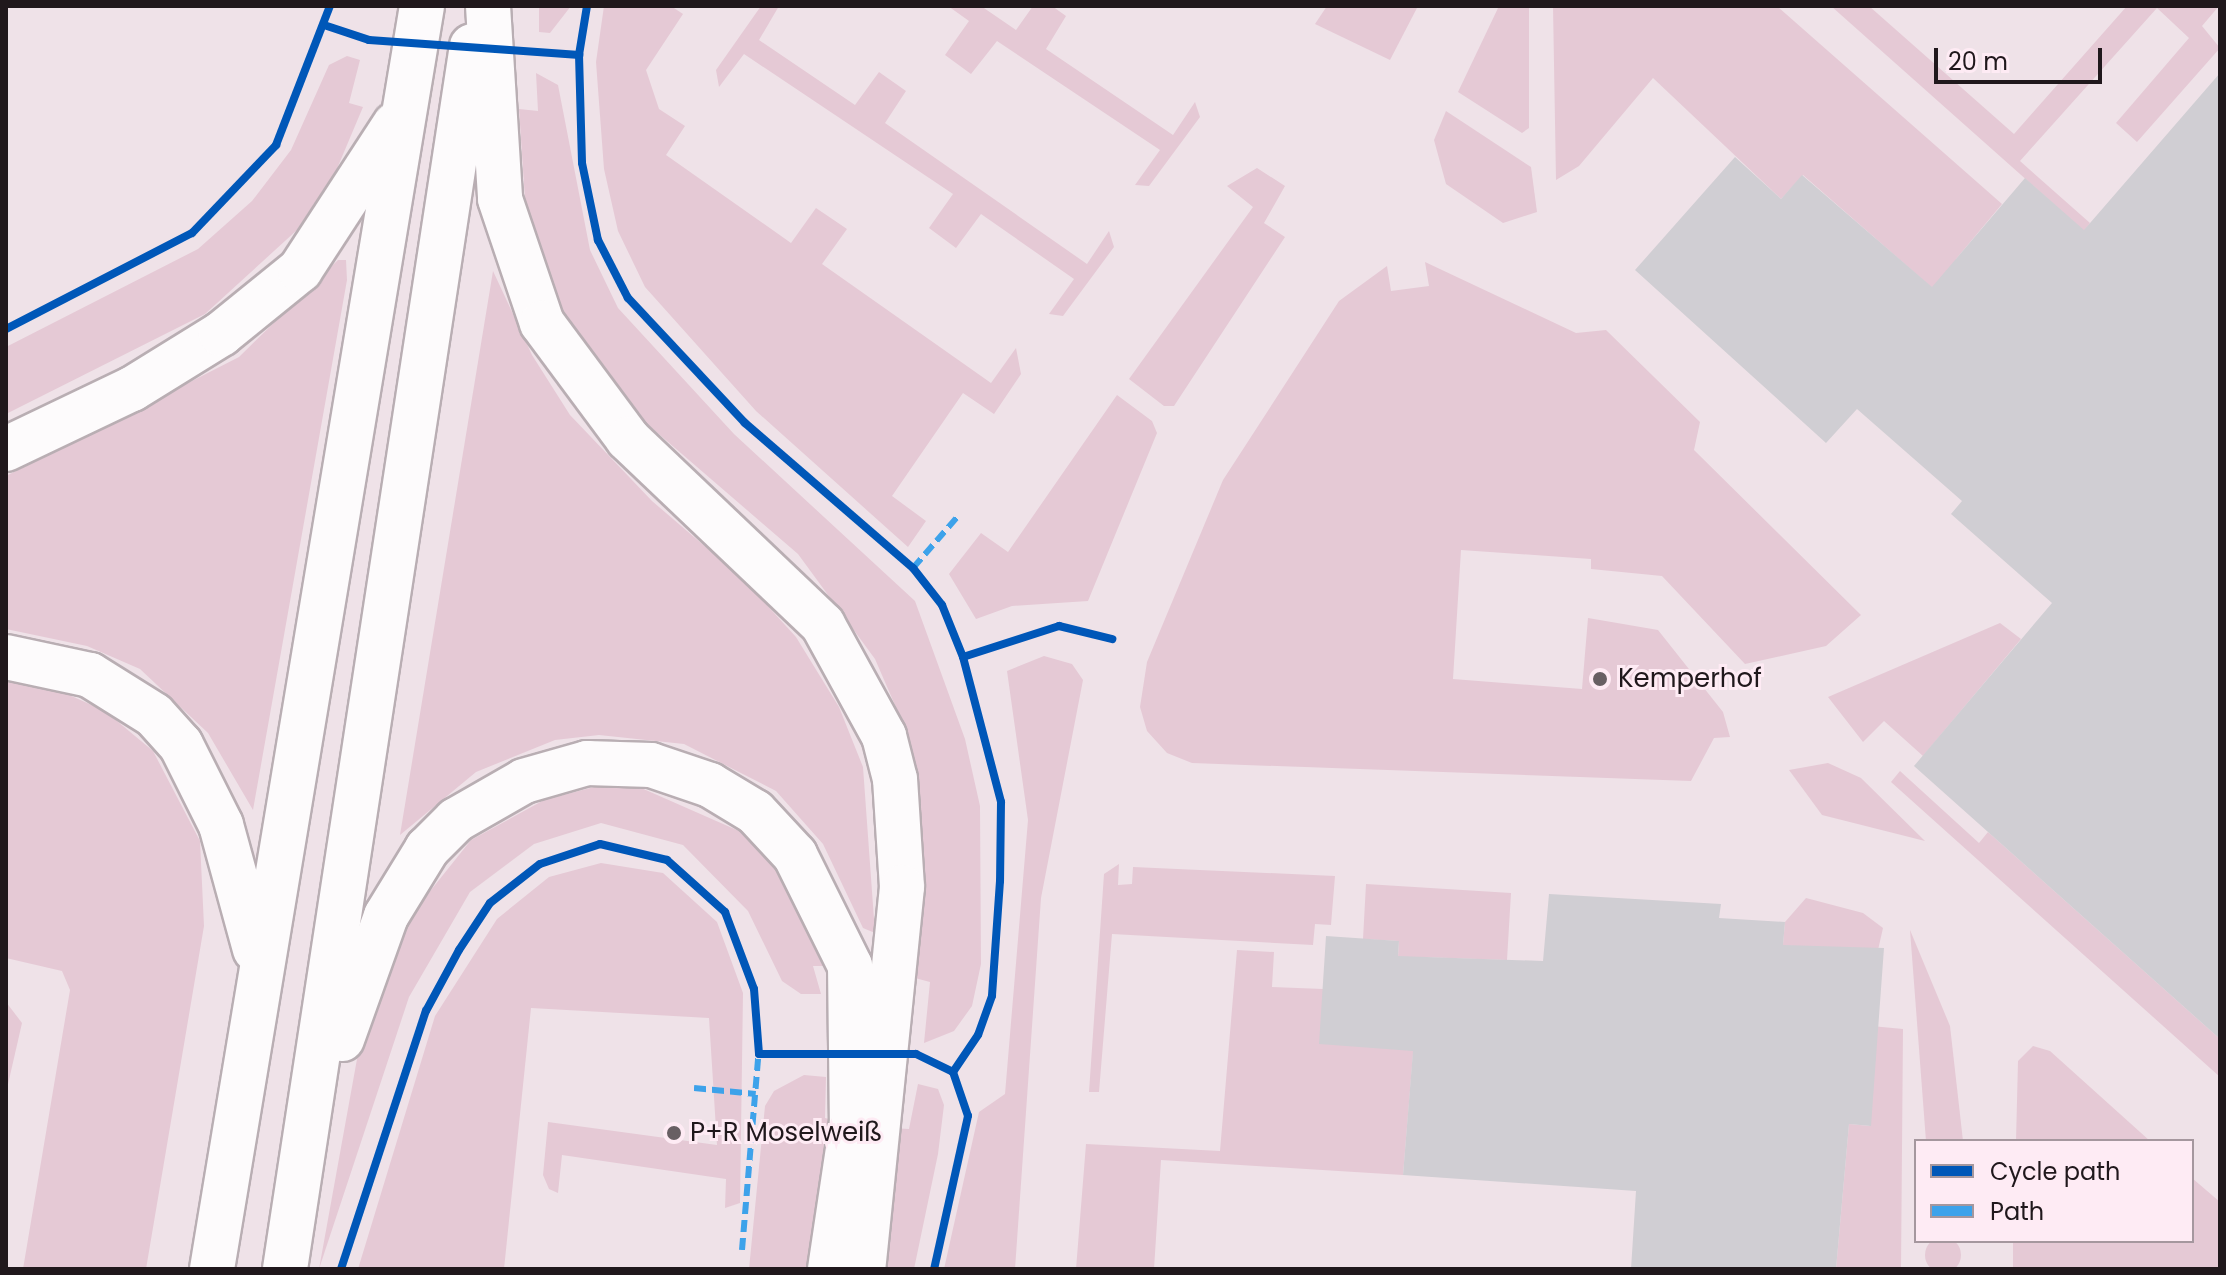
<!DOCTYPE html>
<meta charset="utf-8">
<style>
body{margin:0}
#map{position:relative;width:2226px;height:1275px;overflow:hidden;background:#efe2e8;font-family:Poppins,sans-serif}
div>[style]{position:absolute}
.green>*{inset:0;background:#e5c9d5}
.round{border-radius:50%}
.building>*{inset:0;background:#d0ced3}
.roads{filter:drop-shadow(2px 0 #b9aeb3) drop-shadow(-2px 0 #b9aeb3) drop-shadow(0 2px #b9aeb3) drop-shadow(0 -2px #b9aeb3)}
.major>*{height:44px;margin:-22px;padding:0 22px;transform-origin:22px;border-radius:22px;background:#fdfbfc}
.quiet>*{height:6px;margin-top:-3px;transform-origin:0;background:repeating-linear-gradient(90deg,#3da2ea 0 12px,transparent 0 18px)}
.cycleway>*{height:8px;margin:-4px;padding:0 4px;transform-origin:4px;border-radius:4px;background:#0057b8}
.dots>*{width:22px;height:22px;translate:-50% -50%;box-sizing:border-box;border:4px solid #feebf4;border-radius:50%}
span{translate:-50% -50%;white-space:nowrap;text-align:center;line-height:1.15;-webkit-text-stroke:6px #feebf4;paint-order:stroke}
.poi-label{font-size:26px;color:#20181c}
.left{translate:0 -50%;text-align:left}
.frame{position:absolute;inset:0;border:8px solid #20181c;pointer-events:none}
.legend{position:absolute;left:1914px;top:1139px;width:280px;height:104px;box-sizing:border-box;background:#feebf4;border:2px solid #a5979e;margin:0;padding:10px 14px;list-style:none;font-size:24px;color:#20181c}
.legend li{display:flex;align-items:center;gap:16px;height:40px}
.legend b{width:40px;border:2px solid #a5979e}
.scale{position:absolute;left:1934px;top:48px;width:168px;height:36px;box-sizing:border-box;border:4px solid #20181c;border-top:0;padding-left:10px;font-size:24px;line-height:28px;white-space:nowrap;color:#20181c;-webkit-text-stroke:6px #feebf4;paint-order:stroke}
</style>
<div id="map">
<div class="green">
<div style="clip-path:polygon(539px 6px,571px 6px,550px 33px,539px 32px)"></div>
<div style="clip-path:polygon(604px 6px,671px 6px,683px 14px,646px 70px,659px 109px,685px 126px,666px 155px,791px 243px,816px 208px,847px 229px,822px 264px,991px 383px,1016px 348px,1021px 374px,994px 414px,963px 393px,892px 496px,926px 521px,908px 547px,756px 411px,645px 287px,618px 231px,604px 169px,596px 62px)"></div>
<div style="clip-path:polygon(761px 6px,779px 6px,759px 40px,855px 105px,879px 72px,906px 91px,885px 123px,1087px 264px,1109px 231px,1114px 247px,1063px 316px,1049px 314px,1074px 279px,981px 214px,956px 248px,929px 228px,953px 194px,744px 54px,719px 87px,716px 70px)"></div>
<div style="clip-path:polygon(948px 6px,981px 6px,1016px 30px,1033px 6px,1052px 6px,1066px 16px,1046px 49px,1173px 135px,1195px 102px,1200px 117px,1149px 186px,1135px 185px,1160px 150px,997px 41px,971px 74px,945px 55px,969px 21px)"></div>
<div style="clip-path:polygon(1327px 6px,1418px 6px,1390px 60px,1315px 24px)"></div>
<div style="clip-path:polygon(1499px 6px,1529px 6px,1529px 128px,1522px 133px,1458px 92px)"></div>
<div style="clip-path:polygon(1553px 6px,1777px 6px,2002px 204px,1956px 259px,2056px 396px,1803px 175px,1781px 199px,1653px 78px,1579px 166px,1556px 180px)"></div>
<div style="clip-path:polygon(1831px 6px,1869px 6px,2014px 134px,2127px 6px,2219px 6px,2202px 26px,2220px 48px,2137px 142px,2116px 123px,2189px 38px,2157px 8px,2020px 161px,2090px 223px,2084px 231px)"></div>
<div style="clip-path:polygon(347px 56px,360px 60px,349px 103px,363px 107px,336px 171px,297px 230px,205px 314px,6px 414px,6px 347px,198px 249px,252px 201px,291px 150px,329px 65px)"></div>
<div style="clip-path:polygon(536px 73px,558px 85px,590px 250px,618px 308px,734px 434px,915px 601px,965px 739px,980px 806px,981px 964px,972px 1006px,954px 1031px,924px 1043px,930px 982px,915px 978px,919px 798px,908px 735px,875px 659px,798px 554px,646px 423px,587px 357px,548px 282px,525px 199px,519px 109px,538px 111px)"></div>
<div style="clip-path:polygon(1446px 111px,1531px 167px,1537px 212px,1503px 223px,1446px 184px,1434px 140px)"></div>
<div style="clip-path:polygon(1257px 168px,1285px 186px,1264px 223px,1285px 237px,1174px 406px,1164px 406px,1129px 379px,1253px 207px,1227px 186px)"></div>
<div style="clip-path:polygon(338px 260px,346px 260px,347px 280px,253px 810px,208px 733px,140px 669px,87px 646px,6px 629px,6px 476px,239px 357px)"></div>
<div style="clip-path:polygon(1425px 262px,1576px 333px,1606px 330px,1700px 422px,1694px 450px,1861px 615px,1826px 646px,1745px 664px,1662px 576px,1591px 569px,1591px 559px,1461px 550px,1453px 679px,1582px 689px,1588px 618px,1658px 630px,1723px 712px,1730px 737px,1714px 738px,1691px 781px,1192px 763px,1167px 753px,1147px 731px,1140px 707px,1147px 662px,1223px 480px,1339px 301px,1387px 266px,1391px 291px,1429px 286px)"></div>
<div style="clip-path:polygon(493px 271px,532px 355px,570px 415px,652px 501px,743px 579px,796px 637px,839px 707px,863px 767px,875px 933px,863px 928px,823px 844px,776px 791px,684px 744px,599px 735px,555px 740px,476px 772px,400px 835px)"></div>
<div style="clip-path:polygon(1117px 395px,1152px 421px,1157px 433px,1088px 601px,1012px 606px,976px 619px,949px 574px,981px 533px,1008px 552px)"></div>
<div style="clip-path:polygon(2000px 623px,2021px 639px,1923px 756px,1884px 721px,1863px 742px,1828px 697px)"></div>
<div style="clip-path:polygon(1044px 656px,1072px 664px,1083px 680px,1041px 898px,1015px 1269px,944px 1269px,979px 1112px,1005px 1094px,1028px 820px,1007px 671px)"></div>
<div style="clip-path:polygon(6px 681px,58px 690px,105px 711px,153px 751px,200px 841px,204px 926px,146px 1269px,23px 1269px,70px 990px,62px 971px,6px 958px)"></div>
<div style="clip-path:polygon(1828px 763px,1861px 778px,1925px 841px,1822px 815px,1789px 770px)"></div>
<div style="clip-path:polygon(1900px 771px,1979px 843px,1988px 832px,2220px 1039px,2220px 1077px,1891px 782px)"></div>
<div style="clip-path:polygon(594px 787px,639px 787px,739px 831px,787px 878px,829px 966px,813px 966px,821px 994px,801px 994px,782px 981px,748px 911px,683px 845px,601px 823px,534px 844px,470px 892px,409px 997px,319px 1269px,361px 1037px,415px 910px,471px 840px,544px 800px)"></div>
<div style="clip-path:polygon(601px 863px,663px 873px,717px 922px,743px 993px,740px 1203px,725px 1208px,726px 1179px,562px 1155px,558px 1193px,549px 1189px,543px 1175px,548px 1122px,717px 1145px,709px 1018px,531px 1008px,504px 1269px,358px 1269px,435px 1016px,497px 919px,549px 877px)"></div>
<div style="clip-path:polygon(1119px 864px,1118px 885px,1132px 884px,1133px 867px,1335px 876px,1331px 925px,1315px 924px,1313px 945px,1112px 934px,1099px 1092px,1089px 1092px,1104px 874px)"></div>
<div style="clip-path:polygon(1366px 884px,1511px 893px,1507px 960px,1421px 957px,1403px 1175px,1161px 1160px,1154px 1269px,1076px 1269px,1086px 1144px,1220px 1151px,1237px 950px,1274px 952px,1272px 987px,1323px 989px,1392px 1049px,1399px 941px,1363px 939px)"></div>
<div style="clip-path:polygon(1806px 898px,1863px 913px,1883px 928px,1861px 1025px,1903px 1029px,1901px 1269px,1836px 1269px,1849px 1124px,1870px 1126px,1780px 978px,1785px 922px)"></div>
<div style="clip-path:polygon(1910px 930px,1950px 1026px,1963px 1141px,1926px 1141px)"></div>
<div style="clip-path:polygon(6px 1002px,22px 1023px,6px 1093px)"></div>
<div style="clip-path:polygon(2033px 1046px,2050px 1051px,2150px 1141px,2016px 1141px,2018px 1061px)"></div>
<div style="clip-path:polygon(804px 1075px,826px 1077px,825px 1118px,837px 1121px,818px 1269px,749px 1269px,765px 1106px,774px 1091px)"></div>
<div style="clip-path:polygon(918px 1084px,938px 1089px,944px 1105px,938px 1154px,914px 1269px,887px 1269px,880px 1220px,890px 1128px,909px 1129px)"></div>
<div style="clip-path:polygon(2192px 1178px,2220px 1202px,2220px 1269px,2013px 1269px,2013px 1241px,2192px 1241px)"></div>
<div class="round" style="left:1925px;top:1237px;width:36px;height:36px"></div>
</div>
<div class="building">
<div style="clip-path:polygon(2220px 73px,2220px 1039px,1914px 766px,2052px 603px,1951px 514px,1962px 501px,1857px 409px,1826px 443px,1635px 270px,1735px 157px,1781px 199px,1802px 175px,1932px 287px,2025px 178px,2084px 230px)"></div>
<div style="clip-path:polygon(1549px 894px,1721px 904px,1719px 918px,1785px 922px,1783px 945px,1884px 948px,1871px 1126px,1849px 1124px,1836px 1269px,1631px 1269px,1636px 1191px,1403px 1175px,1413px 1051px,1319px 1044px,1326px 936px,1399px 941px,1398px 956px,1543px 961px)"></div>
</div>
<div class="roads">
<div class="major">
<div style="left:488px;top:6px;width:193px;rotate:86.4deg"></div>
<div style="left:500px;top:199px;width:131px;rotate:71.3deg"></div>
<div style="left:542px;top:323px;width:144px;rotate:53.4deg"></div>
<div style="left:628px;top:439px;width:269px;rotate:43.6deg"></div>
<div style="left:823px;top:625px;width:127px;rotate:61.2deg"></div>
<div style="left:884px;top:736px;width:44px;rotate:75.7deg"></div>
<div style="left:895px;top:779px;width:108px;rotate:86.3deg"></div>
<div style="left:902px;top:887px;width:384px;rotate:95.8deg"></div>
<div style="left:6px;top:449px;width:140px;rotate:-25.5deg"></div>
<div style="left:132px;top:389px;width:105px;rotate:-31.7deg"></div>
<div style="left:221px;top:334px;width:102px;rotate:-39deg"></div>
<div style="left:300px;top:270px;width:174px;rotate:-56.9deg"></div>
<div style="left:6px;top:657px;width:86px;rotate:12.1deg"></div>
<div style="left:90px;top:675px;width:75px;rotate:32deg"></div>
<div style="left:154px;top:715px;width:40px;rotate:48deg"></div>
<div style="left:181px;top:745px;width:89px;rotate:63.4deg"></div>
<div style="left:221px;top:825px;width:129px;rotate:74.7deg"></div>
<div style="left:342px;top:1039px;width:131px;rotate:-70.3deg"></div>
<div style="left:386px;top:916px;width:79px;rotate:-58.5deg"></div>
<div style="left:427px;top:849px;width:41px;rotate:-45deg"></div>
<div style="left:456px;top:820px;width:78px;rotate:-29.8deg"></div>
<div style="left:524px;top:781px;width:66px;rotate:-15.9deg"></div>
<div style="left:587px;top:763px;width:64px;rotate:1.8deg"></div>
<div style="left:651px;top:765px;width:62px;rotate:18.7deg"></div>
<div style="left:710px;top:785px;width:52px;rotate:31deg"></div>
<div style="left:755px;top:812px;width:59px;rotate:47.1deg"></div>
<div style="left:795px;top:855px;width:124px;rotate:63.6deg"></div>
<div style="left:850px;top:966px;width:156px;rotate:89.3deg"></div>
<div style="left:852px;top:1122px;width:149px;rotate:98.5deg"></div>
<div style="left:212px;top:1269px;width:1280px;rotate:-80.56deg"></div>
<div style="left:285px;top:1269px;width:1237px;rotate:-81.31deg"></div>
</div>
</div>
<div class="quiet">
<div style="left:913px;top:568px;width:69px;rotate:-49.1deg"></div>
<div style="left:694px;top:1088px;width:62px;rotate:5.5deg"></div>
<div style="left:742px;top:1250px;width:204px;rotate:-85.2deg"></div>
</div>
<div class="cycleway">
<div style="left:587px;top:6px;width:50px;rotate:99.3deg"></div>
<div style="left:579px;top:55px;width:108px;rotate:88.4deg"></div>
<div style="left:582px;top:163px;width:79px;rotate:78.3deg"></div>
<div style="left:598px;top:240px;width:65px;rotate:62.7deg"></div>
<div style="left:628px;top:298px;width:171px;rotate:46.9deg"></div>
<div style="left:745px;top:423px;width:222px;rotate:40.8deg"></div>
<div style="left:913px;top:568px;width:47px;rotate:51.9deg"></div>
<div style="left:942px;top:605px;width:56px;rotate:68deg"></div>
<div style="left:963px;top:657px;width:150px;rotate:75.3deg"></div>
<div style="left:1001px;top:802px;width:79px;rotate:90.7deg"></div>
<div style="left:1000px;top:881px;width:115px;rotate:94deg"></div>
<div style="left:992px;top:996px;width:41px;rotate:109.7deg"></div>
<div style="left:978px;top:1035px;width:45px;rotate:124deg"></div>
<div style="left:327px;top:26px;width:44px;rotate:18.4deg"></div>
<div style="left:369px;top:40px;width:211px;rotate:4.1deg"></div>
<div style="left:6px;top:329px;width:209px;rotate:-27.3deg"></div>
<div style="left:192px;top:233px;width:122px;rotate:-46.3deg"></div>
<div style="left:276px;top:145px;width:149px;rotate:-68.8deg"></div>
<div style="left:963px;top:657px;width:101px;rotate:-17.9deg"></div>
<div style="left:1059px;top:626px;width:55px;rotate:13.8deg"></div>
<div style="left:341px;top:1269px;width:272px;rotate:-71.8deg"></div>
<div style="left:426px;top:1011px;width:69px;rotate:-61.6deg"></div>
<div style="left:459px;top:950px;width:56px;rotate:-56.6deg"></div>
<div style="left:490px;top:903px;width:63px;rotate:-38deg"></div>
<div style="left:540px;top:864px;width:63px;rotate:-18.4deg"></div>
<div style="left:600px;top:844px;width:69px;rotate:13.4deg"></div>
<div style="left:667px;top:860px;width:78px;rotate:41.9deg"></div>
<div style="left:725px;top:912px;width:82px;rotate:69.4deg"></div>
<div style="left:754px;top:989px;width:65px;rotate:85.6deg"></div>
<div style="left:759px;top:1054px;width:157px"></div>
<div style="left:916px;top:1054px;width:41px;rotate:25.9deg"></div>
<div style="left:953px;top:1072px;width:46px;rotate:71.2deg"></div>
<div style="left:968px;top:1116px;width:157px;rotate:102.5deg"></div>
</div>
<div class="dots">
<div style="left:1600px;top:679px;background:#685f63"></div>
<div style="left:674px;top:1133px;background:#685f63"></div>
</div>
<div class="poi-label">
<span class="left" style="left:1618px;top:679px">Kemperhof</span>
<span class="left" style="left:690px;top:1133px">P+R Moselweiß</span>
</div>
<div class="frame"></div>
<ul class="legend">
<li><b style="height:10px;background:#0057b8"></b>Cycle path</li>
<li><b style="height:10px;background:#3da2ea"></b>Path</li>
</ul>
<div class="scale">20 m</div>
</div>
